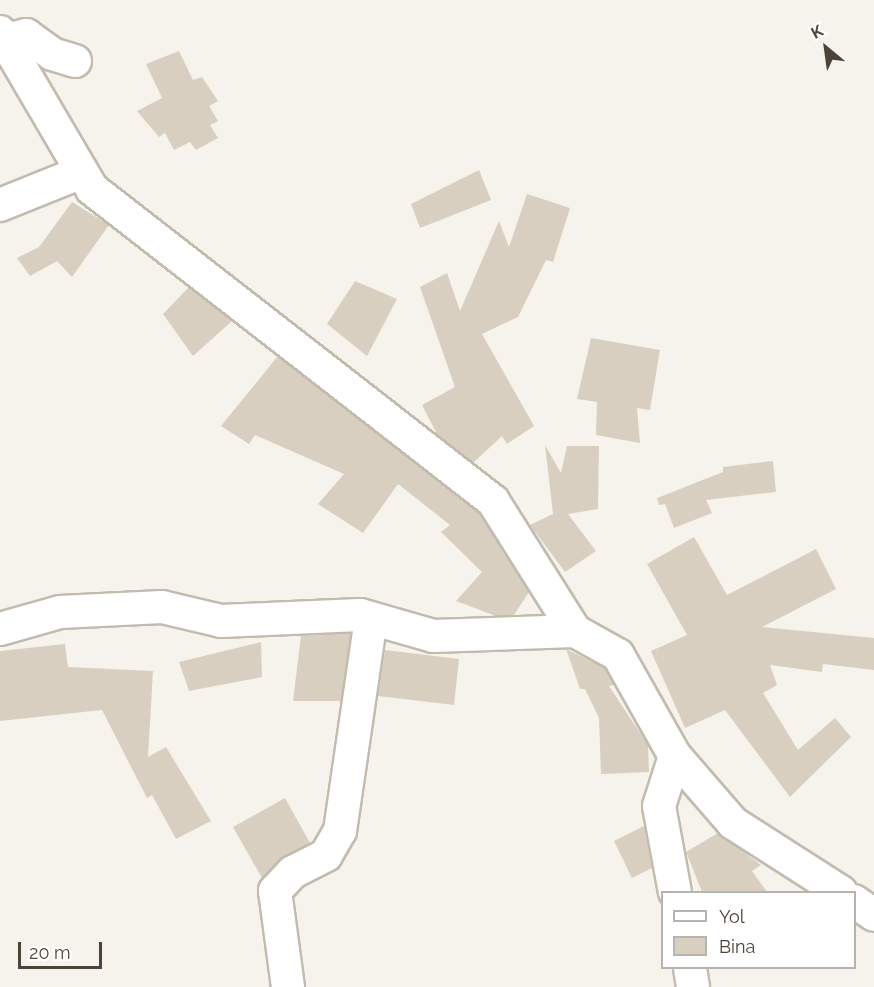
<!DOCTYPE html>
<style>
body{margin:0}
#map{position:relative;width:874px;height:987px;overflow:hidden;background:#f6f3ec;font-family:Raleway,sans-serif}
div>[style]{position:absolute}
.building>*{inset:0;background:#d8cfc1}
.roads{filter:drop-shadow(2px 0 #c2bbae) drop-shadow(-2px 0 #c2bbae) drop-shadow(0 2px #c2bbae) drop-shadow(0 -2px #c2bbae)}
.minor>*{height:32px;margin:-16px;padding:0 16px;transform-origin:16px;border-radius:16px;background:#fff}
span{translate:-50% -50%;white-space:nowrap;text-align:center;line-height:1.15;-webkit-text-stroke:5px #fff;paint-order:stroke}
.legend{position:absolute;left:661px;top:891px;width:195px;height:78px;box-sizing:border-box;background:#fff;border:2px solid #b7b4b0;margin:0;padding:8px 10px;list-style:none;font-size:18px;color:#4b4439}
.legend li{display:flex;align-items:center;gap:12px;height:30px}
.legend b{width:30px;border:2px solid #b7b4b0}
.north{position:absolute;left:796px;top:18px;width:60px;height:60px;-webkit-text-stroke:4px #fff;paint-order:stroke;rotate:331deg;font-size:16px;font-weight:700;line-height:24px;text-align:center;color:#4b4439}
.north::after{content:'';display:block;margin:auto;width:21px;height:27px;background:#4b4439;clip-path:polygon(50% 0,100% 100%,50% 72%,0 100%)}
.scale{position:absolute;left:18px;top:942px;width:84px;height:27px;box-sizing:border-box;border:3px solid #4b4439;border-top:0;padding-left:8px;font-size:18px;line-height:21px;white-space:nowrap;color:#4b4439;-webkit-text-stroke:4px #fff;paint-order:stroke}
</style>
<div id="map">
<div class="building">
<div style="clip-path:polygon(179px 51px,193px 80px,202px 77px,218px 101px,209px 106px,218px 121px,210px 125px,218px 138px,196px 150px,190px 142px,174px 150px,165px 133px,159px 137px,137px 111px,162px 98px,146px 64px)"></div>
<div style="clip-path:polygon(479px 170px,491px 200px,420px 228px,411px 204px)"></div>
<div style="clip-path:polygon(527px 194px,570px 208px,553px 262px,546px 260px,518px 317px,482px 334px,534px 426px,507px 444px,502px 436px,473px 463px,438px 436px,422px 405px,455px 387px,420px 287px,447px 273px,460px 311px,499px 221px,509px 247px)"></div>
<div style="clip-path:polygon(72px 202px,109px 225px,72px 277px,57px 261px,30px 276px,17px 258px,39px 247px)"></div>
<div style="clip-path:polygon(355px 281px,397px 299px,367px 356px,327px 324px)"></div>
<div style="clip-path:polygon(189px 287px,232px 321px,193px 356px,163px 314px)"></div>
<div style="clip-path:polygon(591px 338px,660px 350px,650px 410px,637px 408px,640px 443px,596px 435px,597px 402px,577px 399px)"></div>
<div style="clip-path:polygon(278px 356px,479px 513px,529px 592px,514px 615px,496px 616px,456px 601px,482px 572px,441px 532px,450px 525px,398px 484px,363px 533px,318px 504px,344px 474px,255px 435px,249px 444px,221px 426px)"></div>
<div style="clip-path:polygon(545px 445px,561px 473px,567px 446px,599px 446px,598px 509px,568px 514px,596px 551px,565px 572px,530px 525px,553px 514px)"></div>
<div style="clip-path:polygon(773px 461px,776px 492px,706px 500px,712px 513px,674px 528px,665px 504px,659px 505px,657px 498px,723px 472px,723px 467px)"></div>
<div style="clip-path:polygon(694px 537px,727px 595px,816px 549px,836px 589px,762px 627px,874px 638px,874px 670px,823px 664px,822px 672px,770px 665px,777px 685px,763px 693px,798px 750px,835px 718px,851px 737px,790px 797px,725px 710px,685px 728px,651px 651px,687px 635px,647px 564px)"></div>
<div style="clip-path:polygon(351px 633px,341px 701px,293px 701px,301px 636px)"></div>
<div style="clip-path:polygon(261px 642px,262px 677px,189px 691px,179px 662px)"></div>
<div style="clip-path:polygon(65px 644px,68px 667px,153px 671px,148px 757px,166px 747px,211px 821px,176px 839px,152px 795px,147px 798px,102px 710px,0 721px,0 651px)"></div>
<div style="clip-path:polygon(566px 649px,605px 668px,614px 685px,609px 686px,648px 745px,649px 772px,601px 774px,599px 718px,585px 689px,580px 689px)"></div>
<div style="clip-path:polygon(385px 650px,459px 659px,454px 705px,378px 696px)"></div>
<div style="clip-path:polygon(285px 798px,310px 843px,284px 856px,262px 878px,233px 827px)"></div>
<div style="clip-path:polygon(644px 826px,652px 868px,632px 878px,614px 841px)"></div>
<div style="clip-path:polygon(718px 833px,761px 865px,752px 871px,767px 892px,702px 892px,686px 852px)"></div>
</div>
<div class="roads">
<div class="minor">
<div style="left:0;top:32px;width:182px;rotate:59.6deg"></div>
<div style="left:92px;top:189px;width:508px;rotate:37.88deg"></div>
<div style="left:493px;top:501px;width:154px;rotate:57.8deg"></div>
<div style="left:5px;top:40px;width:22px;rotate:-13deg"></div>
<div style="left:26px;top:35px;width:32px;rotate:36deg"></div>
<div style="left:52px;top:54px;width:24px;rotate:17deg"></div>
<div style="left:0;top:205px;width:88px;rotate:-21.9deg"></div>
<div style="left:0;top:629px;width:62px;rotate:-15.8deg"></div>
<div style="left:60px;top:612px;width:102px;rotate:-2.8deg"></div>
<div style="left:162px;top:607px;width:61px;rotate:13.3deg"></div>
<div style="left:221px;top:621px;width:139px;rotate:-2.5deg"></div>
<div style="left:360px;top:615px;width:76px;rotate:16deg"></div>
<div style="left:433px;top:636px;width:142px;rotate:-2deg"></div>
<div style="left:575px;top:631px;width:49px;rotate:29.2deg"></div>
<div style="left:618px;top:655px;width:116px;rotate:60.6deg"></div>
<div style="left:675px;top:756px;width:89px;rotate:49.1deg"></div>
<div style="left:733px;top:823px;width:128px;rotate:32.6deg"></div>
<div style="left:675px;top:756px;width:52px;rotate:107.7deg"></div>
<div style="left:659px;top:806px;width:87px;rotate:79.5deg"></div>
<div style="left:854px;top:901px;width:24px;rotate:35deg"></div>
<div style="left:690px;top:968px;width:19px;rotate:81deg"></div>
<div style="left:288px;top:987px;width:97px;rotate:-97.7deg"></div>
<div style="left:275px;top:891px;width:26px;rotate:-47deg"></div>
<div style="left:293px;top:872px;width:37px;rotate:-27deg"></div>
<div style="left:326px;top:855px;width:28px;rotate:-60deg"></div>
<div style="left:340px;top:831px;width:214px;rotate:-81.7deg"></div>
</div>
</div>
<ul class="legend">
<li><b style="height:8px;background:#fff"></b>Yol</li>
<li><b style="height:16px;background:#d8cfc1"></b>Bina</li>
</ul>
<div class="north">K</div>
<div class="scale">20 m</div>
</div>
